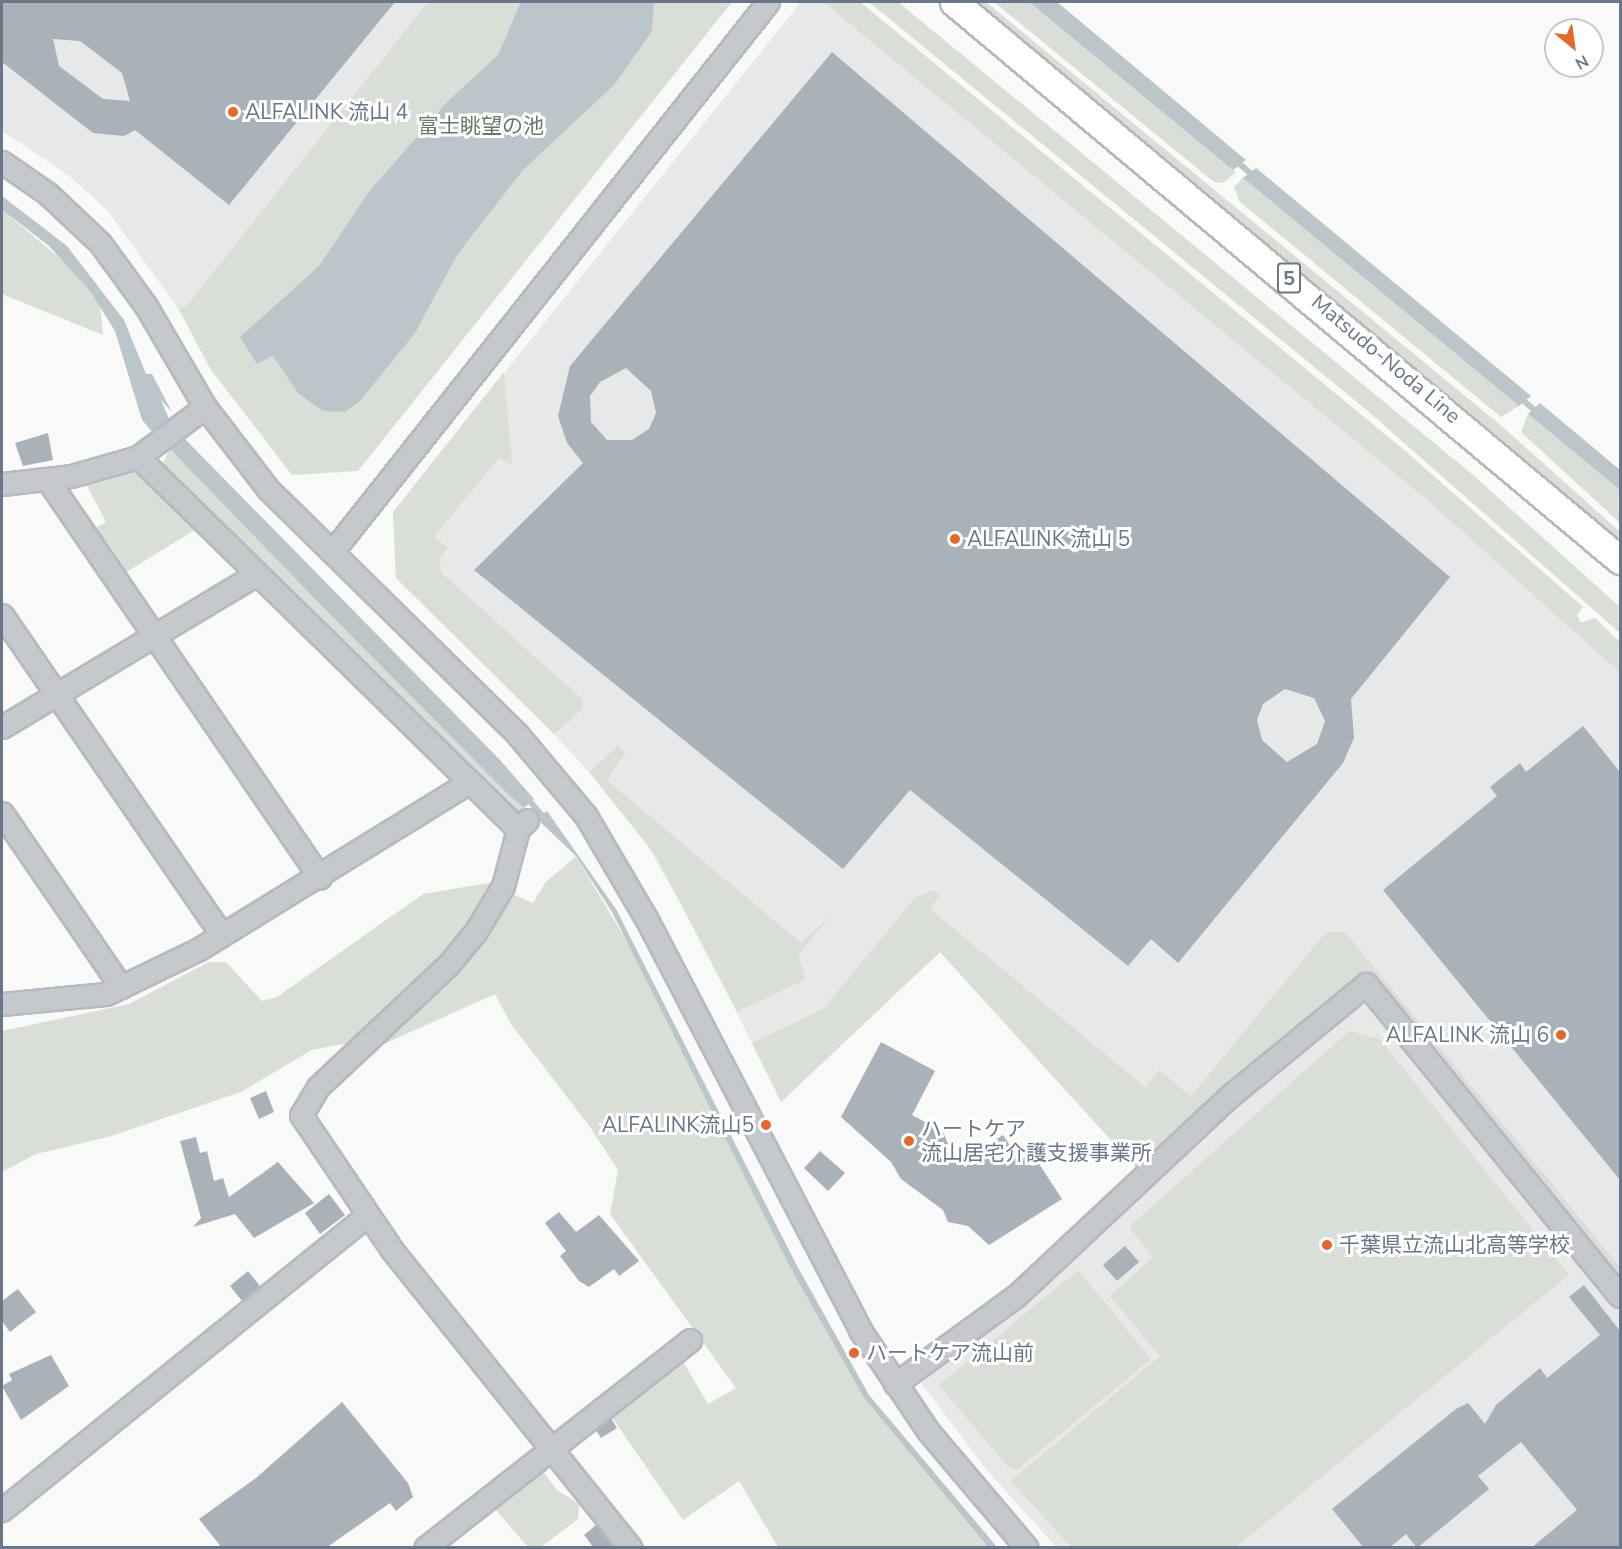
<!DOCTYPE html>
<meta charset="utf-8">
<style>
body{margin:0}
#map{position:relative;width:1622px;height:1549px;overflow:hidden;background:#f9f9f7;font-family:"Nunito Sans","Noto Sans JP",sans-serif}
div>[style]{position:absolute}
.built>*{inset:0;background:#e7e8e8}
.green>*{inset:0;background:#d9ded6}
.water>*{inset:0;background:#bbc6cb}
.stream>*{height:6px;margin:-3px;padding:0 3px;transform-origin:3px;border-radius:3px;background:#bbc6cb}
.building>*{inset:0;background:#a9b1b9}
.roads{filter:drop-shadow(2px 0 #b6babf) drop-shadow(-2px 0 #b6babf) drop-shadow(0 2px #b6babf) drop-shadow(0 -2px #b6babf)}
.minor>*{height:21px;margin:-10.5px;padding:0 10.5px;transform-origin:10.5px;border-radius:10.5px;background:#c5c8cd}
.major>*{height:27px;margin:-13.5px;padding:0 13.5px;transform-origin:13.5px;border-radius:13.5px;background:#fff}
.dots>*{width:16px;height:16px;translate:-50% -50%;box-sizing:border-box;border:3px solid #fff;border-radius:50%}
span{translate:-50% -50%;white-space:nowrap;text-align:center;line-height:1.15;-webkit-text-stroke:6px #fff;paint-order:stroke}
.shield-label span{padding:2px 4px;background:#fff;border:2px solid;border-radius:4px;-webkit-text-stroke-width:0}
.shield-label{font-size:20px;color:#687789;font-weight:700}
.poi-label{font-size:21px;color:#687789}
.left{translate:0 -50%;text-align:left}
.right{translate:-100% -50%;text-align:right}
.park-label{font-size:21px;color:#667a63}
.street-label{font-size:21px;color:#687789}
.frame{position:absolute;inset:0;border:3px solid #687789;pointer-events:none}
.north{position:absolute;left:1544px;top:18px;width:60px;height:60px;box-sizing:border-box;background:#fff;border:2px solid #c3c9d0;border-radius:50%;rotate:151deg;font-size:16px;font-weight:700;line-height:24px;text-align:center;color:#687789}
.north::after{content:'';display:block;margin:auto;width:21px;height:27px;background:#e7672a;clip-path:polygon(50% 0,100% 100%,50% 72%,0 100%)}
</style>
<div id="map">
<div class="built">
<div style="clip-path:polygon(2px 2px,428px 2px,186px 306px,178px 308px,107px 210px,68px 175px,2px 131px)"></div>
<div style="clip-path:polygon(801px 2px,823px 2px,958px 111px,1427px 500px,1620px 673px,1620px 1278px,1369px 971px,1272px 1046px,1139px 1171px,940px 952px,781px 1102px,700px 938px,633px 820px,554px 734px,396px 578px,393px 512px)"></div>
<div style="clip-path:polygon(1372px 1004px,1620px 1310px,1620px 1547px,1056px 1547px,986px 1469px,918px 1379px,1022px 1303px,1290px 1057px,1359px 1005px)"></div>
</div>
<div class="green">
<div style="clip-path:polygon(428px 2px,732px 2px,358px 471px,292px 475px,211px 370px,178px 308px,186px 306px)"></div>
<div style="clip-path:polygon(823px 2px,860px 2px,1403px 449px,1583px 607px,1577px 615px,1581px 623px,1595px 618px,1620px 642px,1620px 673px,1427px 500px)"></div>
<div style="clip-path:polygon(869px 2px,898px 2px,1473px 475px,1620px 607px,1620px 633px,1369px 412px)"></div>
<div style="clip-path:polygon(977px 2px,986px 2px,1504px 428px,1620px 532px,1620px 542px)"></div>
<div style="clip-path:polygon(994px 2px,1029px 2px,1236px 172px,1223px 183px,1214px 182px)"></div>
<div style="clip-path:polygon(1243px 178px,1519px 406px,1501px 417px,1239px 201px,1234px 187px)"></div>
<div style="clip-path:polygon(2px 210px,74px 270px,100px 304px,103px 335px,2px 294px)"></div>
<div style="clip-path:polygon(504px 372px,512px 465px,499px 458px,434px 537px,448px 548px,440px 558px,441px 572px,583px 700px,582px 709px,554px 734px,396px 578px,393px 512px)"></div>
<div style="clip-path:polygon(1528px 414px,1620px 490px,1620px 523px,1521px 432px)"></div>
<div style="clip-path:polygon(170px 449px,526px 809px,522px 815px,161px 466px)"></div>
<div style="clip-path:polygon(132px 470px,198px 528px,120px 576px,90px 531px,106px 522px,85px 482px)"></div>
<div style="clip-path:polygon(618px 745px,625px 753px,607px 780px,801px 943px,831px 916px,798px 955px,806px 979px,737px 1012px,656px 856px,589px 772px)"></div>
<div style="clip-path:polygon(576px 856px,633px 952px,804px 1291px,864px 1398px,988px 1547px,778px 1547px,739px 1481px,683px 1520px,606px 1409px,680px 1356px,708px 1404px,736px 1388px,610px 1214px,618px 1170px,590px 1127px,511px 1024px,495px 994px,364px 1053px,507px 892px,533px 903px,545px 883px)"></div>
<div style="clip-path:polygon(494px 882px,463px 936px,364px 1040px,312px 1050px,241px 1092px,108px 1137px,36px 1154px,2px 1172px,2px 1031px,129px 1004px,209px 962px,226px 962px,262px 1001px,277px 997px,423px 894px)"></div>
<div style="clip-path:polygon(933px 890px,940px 895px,930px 909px,1145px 1087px,1159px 1070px,1191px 1096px,1326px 932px,1345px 932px,1620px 1267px,1620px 1278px,1369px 971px,1272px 1046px,1139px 1171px,940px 952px,781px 1102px,752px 1043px,823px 1009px,915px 898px)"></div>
<div style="clip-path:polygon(1349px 1031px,1380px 1039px,1569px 1275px,1236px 1547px,1071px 1547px,1011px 1481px,1160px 1356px,1110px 1296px,1153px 1257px,1129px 1227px)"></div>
<div style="clip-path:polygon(1078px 1270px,1151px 1359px,1017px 1470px,1008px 1467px,939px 1385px)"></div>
<div style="clip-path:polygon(541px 1469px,557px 1490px,579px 1504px,578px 1519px,541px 1547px,528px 1547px,495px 1509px)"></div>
</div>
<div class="water">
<div style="clip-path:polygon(521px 2px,654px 2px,652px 31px,615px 84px,523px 170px,457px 255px,415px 333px,361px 400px,345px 412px,323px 411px,298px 393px,273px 356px,257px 364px,240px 337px,319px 266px,368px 193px,448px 101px,498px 55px)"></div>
<div style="clip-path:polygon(1029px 2px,1057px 2px,1246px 160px,1233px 170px)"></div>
<div style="clip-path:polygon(1256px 168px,1531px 396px,1519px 406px,1243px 178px)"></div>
<div style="clip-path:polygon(2px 196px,67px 246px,124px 320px,146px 374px,152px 374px,172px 412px,161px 400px,170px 421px,154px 434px,142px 420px,115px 331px,90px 291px,48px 245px,2px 210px)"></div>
<div style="clip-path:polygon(1540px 403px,1620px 470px,1620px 490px,1528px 414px)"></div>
<div style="clip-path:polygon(182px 436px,501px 761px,534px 799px,524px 808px,509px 795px,318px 602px,170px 449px)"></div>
<div style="clip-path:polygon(547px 811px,616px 909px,795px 1262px,869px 1395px,997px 1547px,988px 1547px,864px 1398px,789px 1265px,612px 912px,576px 856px,537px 819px)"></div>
</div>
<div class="stream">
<div style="left:1236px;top:161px;width:26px;rotate:40deg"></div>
<div style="left:1519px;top:397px;width:26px;rotate:40deg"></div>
<div style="left:527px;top:798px;width:29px;rotate:49deg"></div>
</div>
<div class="building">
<div style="clip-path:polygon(evenodd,2px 2px,395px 2px,229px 205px,135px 130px,124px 136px,93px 133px,2px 62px,2px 2px,53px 39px,80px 41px,122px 73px,130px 101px,103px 99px,59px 66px,53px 39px)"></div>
<div style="clip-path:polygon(evenodd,832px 52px,1450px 577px,1351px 699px,1354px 738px,1343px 763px,1178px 963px,1151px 939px,1128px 966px,910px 790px,843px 869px,474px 570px,583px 463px,567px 443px,558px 416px,570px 366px,832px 52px,626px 368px,651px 391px,656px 413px,649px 429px,632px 440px,607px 440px,591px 422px,590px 396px,600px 382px,626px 368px,832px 52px,1285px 689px,1314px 698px,1325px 721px,1317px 744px,1287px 762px,1262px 740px,1257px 720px,1263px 704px,1285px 689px)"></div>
<div style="clip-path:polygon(48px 433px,53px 460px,23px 466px,15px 443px)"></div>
<div style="clip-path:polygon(1583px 726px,1620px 772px,1620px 1180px,1383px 890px,1497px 796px,1490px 787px,1520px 763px,1526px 772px)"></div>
<div style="clip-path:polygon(881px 1042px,935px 1071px,912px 1115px,943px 1132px,957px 1164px,1003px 1135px,1020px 1161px,1032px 1153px,1062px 1199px,989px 1245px,968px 1226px,948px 1222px,943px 1210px,901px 1179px,891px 1162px,841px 1117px)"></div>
<div style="clip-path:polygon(266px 1091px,274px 1112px,259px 1119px,250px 1098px)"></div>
<div style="clip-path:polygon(196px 1137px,200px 1153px,207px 1151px,214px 1181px,223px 1178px,229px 1197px,278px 1162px,314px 1203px,254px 1238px,235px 1214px,193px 1227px,201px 1218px,180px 1141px)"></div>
<div style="clip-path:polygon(820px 1151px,845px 1173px,828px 1191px,804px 1168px)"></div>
<div style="clip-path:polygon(329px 1194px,345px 1215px,320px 1234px,305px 1213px)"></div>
<div style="clip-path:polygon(559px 1212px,576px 1232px,599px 1215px,639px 1261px,619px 1276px,614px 1269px,589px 1287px,579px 1281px,560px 1256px,566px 1251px,545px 1223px)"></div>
<div style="clip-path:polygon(1125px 1246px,1139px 1262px,1117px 1281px,1103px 1265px)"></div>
<div style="clip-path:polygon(248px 1271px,260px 1286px,242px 1301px,230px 1286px)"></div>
<div style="clip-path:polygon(1584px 1285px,1620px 1331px,1620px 1548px,1531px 1548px,1577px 1510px,1521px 1442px,1478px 1476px,1489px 1489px,1417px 1548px,1406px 1534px,1389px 1548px,1364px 1548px,1332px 1509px,1456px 1409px,1468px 1403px,1485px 1424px,1496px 1405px,1540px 1368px,1547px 1378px,1600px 1335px,1569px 1297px)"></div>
<div style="clip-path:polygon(18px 1289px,36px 1312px,10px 1332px,2px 1321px,2px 1301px)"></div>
<div style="clip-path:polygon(51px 1355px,69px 1386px,21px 1420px,2px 1386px,12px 1380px,9px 1374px)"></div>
<div style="clip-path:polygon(342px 1402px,408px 1483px,413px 1497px,396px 1511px,390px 1503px,326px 1548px,222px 1548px,199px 1519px,256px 1478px)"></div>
<div style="clip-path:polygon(611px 1418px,617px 1428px,601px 1438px,596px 1430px)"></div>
<div style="clip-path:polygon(596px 1525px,614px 1548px,594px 1548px,584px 1535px)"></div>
</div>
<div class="roads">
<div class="minor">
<div style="left:2px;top:162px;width:56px;rotate:34.8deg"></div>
<div style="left:48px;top:194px;width:71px;rotate:43.3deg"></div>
<div style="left:100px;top:243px;width:78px;rotate:53.9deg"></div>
<div style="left:146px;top:306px;width:117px;rotate:59.7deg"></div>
<div style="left:205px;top:407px;width:103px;rotate:52.5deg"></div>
<div style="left:268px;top:489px;width:351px;rotate:44.5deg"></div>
<div style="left:518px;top:735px;width:106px;rotate:50deg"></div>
<div style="left:586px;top:816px;width:121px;rotate:59.6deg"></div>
<div style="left:647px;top:920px;width:462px;rotate:62.5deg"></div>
<div style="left:860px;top:1330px;width:122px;rotate:56deg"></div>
<div style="left:928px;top:1431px;width:153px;rotate:49.8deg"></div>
<div style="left:205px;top:407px;width:84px;rotate:143.3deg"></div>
<div style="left:138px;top:457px;width:532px;rotate:44.39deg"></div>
<div style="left:47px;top:479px;width:483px;rotate:55.6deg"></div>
<div style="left:2px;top:484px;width:69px;rotate:-6.6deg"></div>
<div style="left:71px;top:476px;width:70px;rotate:-15.8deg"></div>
<div style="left:332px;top:552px;width:702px;rotate:-51.6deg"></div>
<div style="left:2px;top:615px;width:388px;rotate:55.5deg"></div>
<div style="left:2px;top:727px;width:297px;rotate:-31deg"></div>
<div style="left:2px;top:813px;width:211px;rotate:55.6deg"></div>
<div style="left:527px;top:820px;width:13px;rotate:135deg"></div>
<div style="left:518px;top:829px;width:59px;rotate:104.7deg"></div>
<div style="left:503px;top:886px;width:52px;rotate:121deg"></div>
<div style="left:476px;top:931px;width:43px;rotate:129.3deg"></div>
<div style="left:449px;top:964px;width:180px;rotate:136.8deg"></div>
<div style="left:318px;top:1087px;width:33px;rotate:121deg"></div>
<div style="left:301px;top:1115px;width:163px;rotate:56deg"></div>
<div style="left:392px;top:1250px;width:382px;rotate:51.3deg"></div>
<div style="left:2px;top:1004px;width:104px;rotate:-5.5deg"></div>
<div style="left:106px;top:994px;width:103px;rotate:-25.8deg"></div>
<div style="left:199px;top:949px;width:317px;rotate:-31.7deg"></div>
<div style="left:895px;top:1384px;width:151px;rotate:-36.1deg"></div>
<div style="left:1017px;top:1295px;width:293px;rotate:-43.1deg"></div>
<div style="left:1231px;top:1095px;width:175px;rotate:-39.4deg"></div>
<div style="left:1366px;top:984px;width:402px;rotate:50.9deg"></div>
<div style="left:2px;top:1510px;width:469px;rotate:-38.9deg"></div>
<div style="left:425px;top:1548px;width:337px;rotate:-38.1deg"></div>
</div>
<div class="major">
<div style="left:954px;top:2px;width:869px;rotate:39.96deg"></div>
</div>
</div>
<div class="dots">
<div style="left:233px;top:112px;background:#e7672a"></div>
<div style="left:955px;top:539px;background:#e7672a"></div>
<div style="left:1561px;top:1035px;background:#e7672a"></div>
<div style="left:766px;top:1125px;background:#e7672a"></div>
<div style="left:909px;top:1141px;background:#e7672a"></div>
<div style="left:1327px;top:1245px;background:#e7672a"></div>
<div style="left:854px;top:1353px;background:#e7672a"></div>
</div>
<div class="shield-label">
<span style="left:1289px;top:278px">5</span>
</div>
<div class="poi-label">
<span class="left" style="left:245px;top:112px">ALFALINK 流山 4</span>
<span class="left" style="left:967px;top:539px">ALFALINK 流山 5</span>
<span class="right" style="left:1549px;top:1035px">ALFALINK 流山 6</span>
<span class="right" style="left:754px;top:1125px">ALFALINK流山5</span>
<span class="left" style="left:921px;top:1141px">ハートケア<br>流山居宅介護支援事業所</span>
<span class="left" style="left:1339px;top:1245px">千葉県立流山北高等学校</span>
<span class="left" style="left:866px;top:1353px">ハートケア流山前</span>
</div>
<div class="park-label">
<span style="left:481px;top:126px">富士眺望の池</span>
</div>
<div class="street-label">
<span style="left:1386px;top:359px;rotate:40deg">Matsudo-Noda Line</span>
</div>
<div class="frame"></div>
<div class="north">N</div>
</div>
